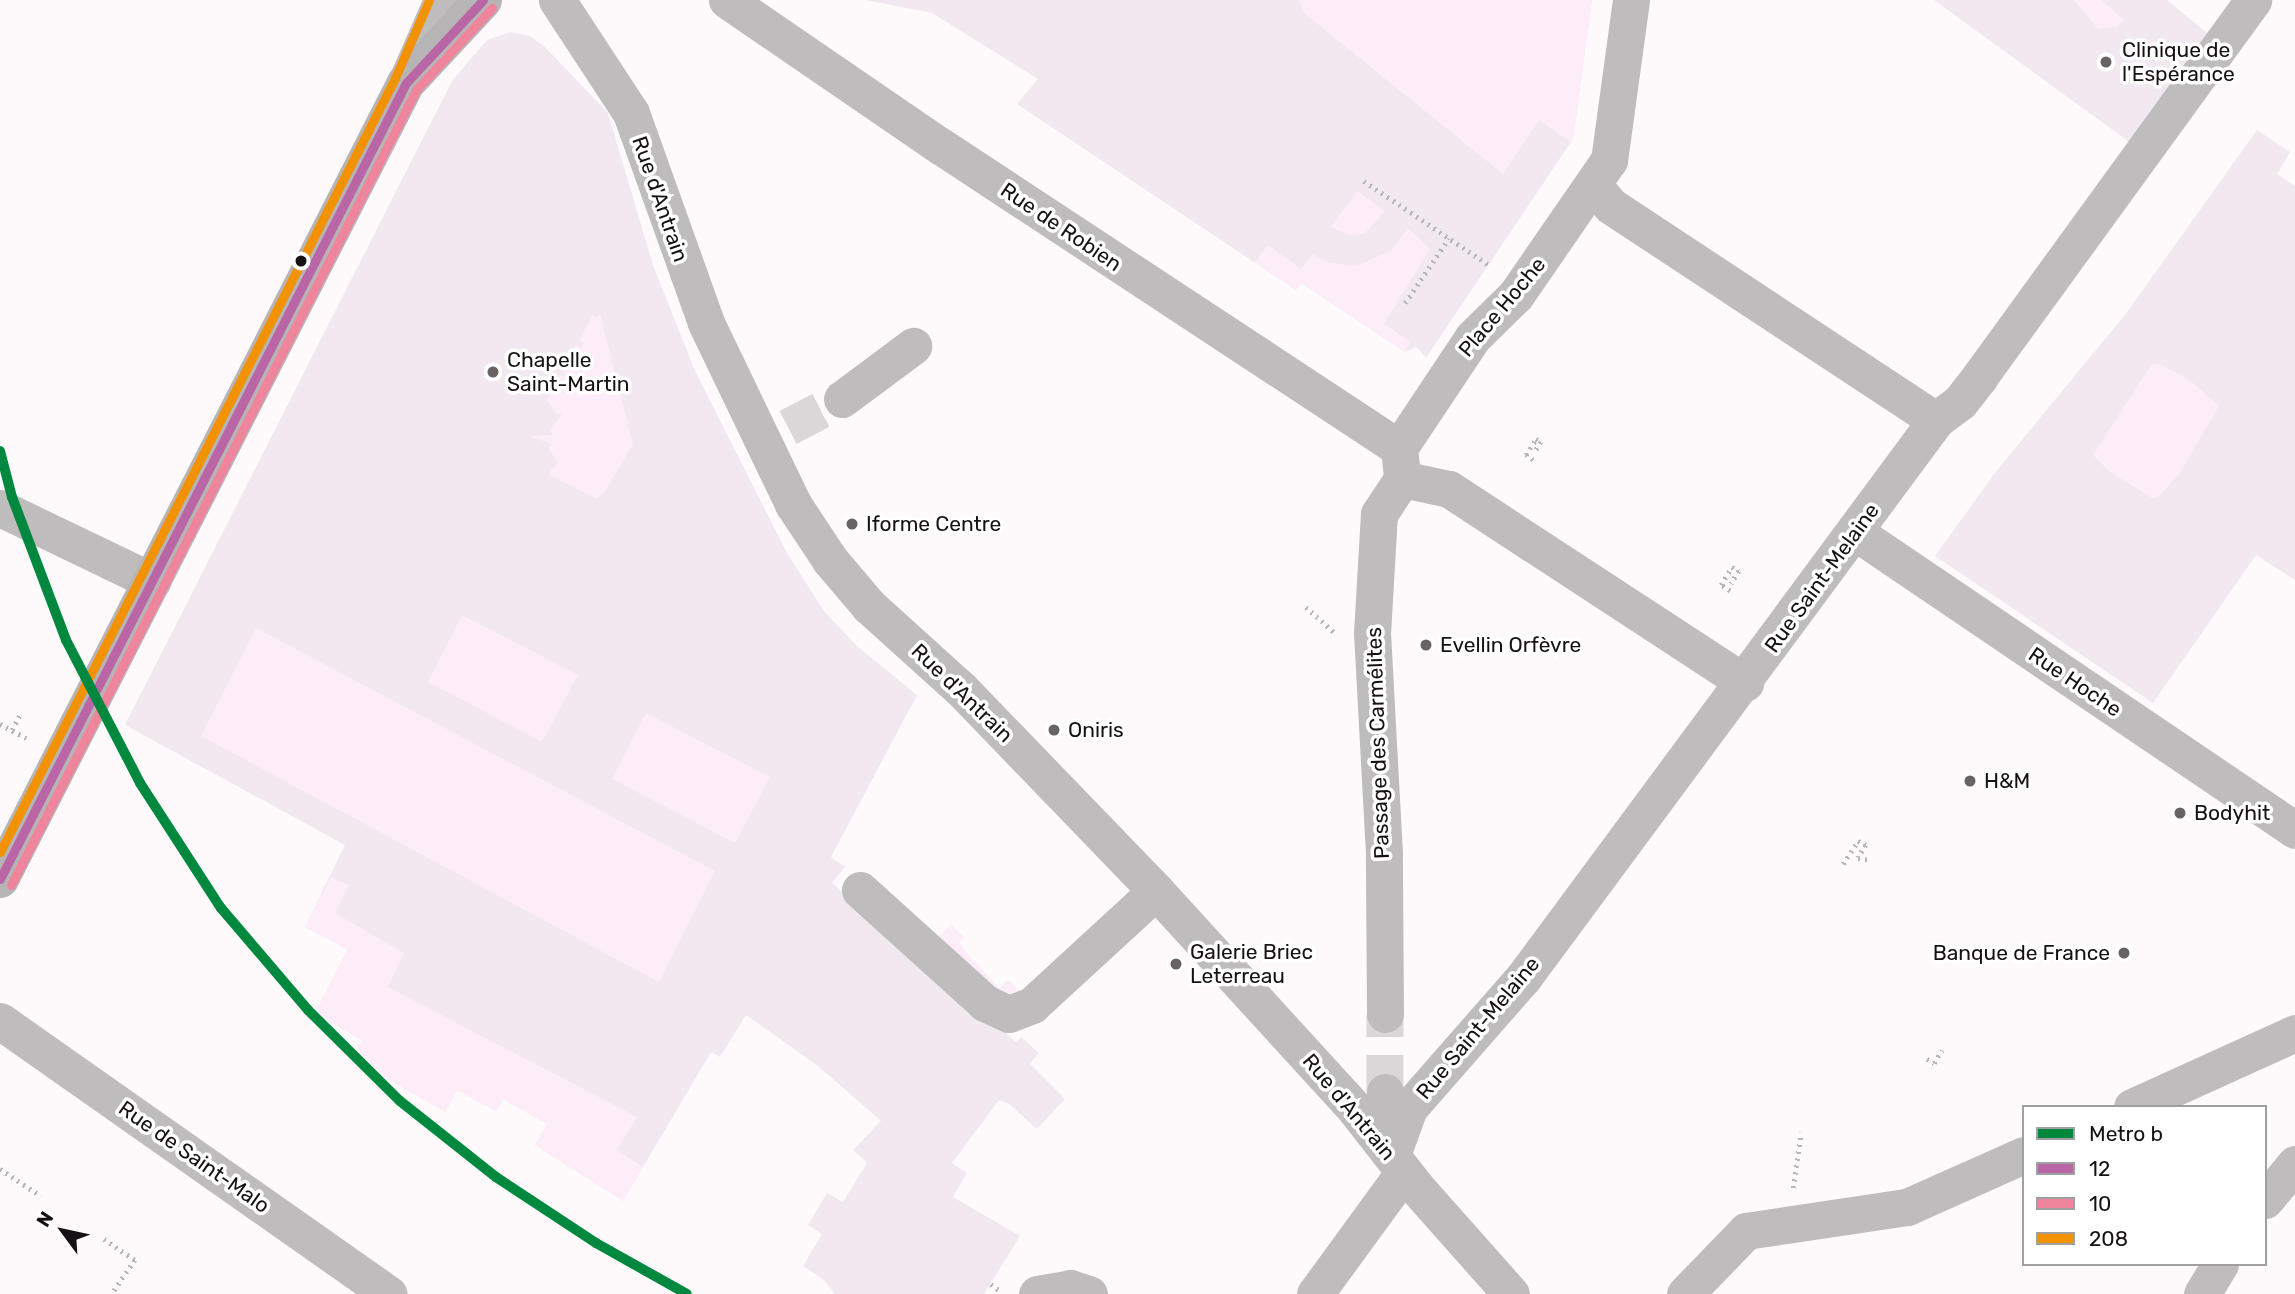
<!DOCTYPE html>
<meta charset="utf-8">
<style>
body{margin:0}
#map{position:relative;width:2295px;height:1294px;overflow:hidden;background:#fefafc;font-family:Rubik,sans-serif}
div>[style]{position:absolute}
.built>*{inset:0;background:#f2e8ef}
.green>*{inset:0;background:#fcedf9}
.minor-tunnel>*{height:37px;margin-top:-18.5px;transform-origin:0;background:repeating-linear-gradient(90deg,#dbd7d9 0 37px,transparent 0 55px)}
.path>*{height:4.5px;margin-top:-2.25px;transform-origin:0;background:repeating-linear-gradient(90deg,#b7b6b7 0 2px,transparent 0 7px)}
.minor>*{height:37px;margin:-18.5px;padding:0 18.5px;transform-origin:18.5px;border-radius:18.5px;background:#bebcbd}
.major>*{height:38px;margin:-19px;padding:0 19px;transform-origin:19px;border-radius:19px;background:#b7b4b6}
.bus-1>*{height:9px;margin:-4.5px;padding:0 4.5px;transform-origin:4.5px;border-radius:4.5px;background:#ba65a5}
.bus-2>*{height:9px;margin:-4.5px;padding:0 4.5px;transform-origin:4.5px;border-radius:4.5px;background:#ef859d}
.bus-3>*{height:9px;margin:-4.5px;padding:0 4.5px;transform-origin:4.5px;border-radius:4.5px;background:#f39200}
.metro-1>*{height:10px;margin:-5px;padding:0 5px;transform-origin:5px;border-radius:5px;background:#00893e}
.dots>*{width:19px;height:19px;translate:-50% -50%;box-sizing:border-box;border:4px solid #fff;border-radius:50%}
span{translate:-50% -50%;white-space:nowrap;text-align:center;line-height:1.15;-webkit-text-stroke:7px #fff;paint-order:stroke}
.poi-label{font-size:21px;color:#151114}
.left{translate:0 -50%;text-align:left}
.right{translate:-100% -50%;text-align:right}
.street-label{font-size:21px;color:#151114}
.legend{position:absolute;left:2022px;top:1105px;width:245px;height:161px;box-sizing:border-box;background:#fff;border:2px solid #a1a0a1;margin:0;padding:9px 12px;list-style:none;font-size:21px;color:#151114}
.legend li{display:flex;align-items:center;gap:14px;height:35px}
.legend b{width:35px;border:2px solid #a1a0a1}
.north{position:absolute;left:28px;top:1196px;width:70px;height:70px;-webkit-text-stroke:5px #fff;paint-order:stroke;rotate:303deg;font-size:19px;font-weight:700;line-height:28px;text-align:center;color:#151114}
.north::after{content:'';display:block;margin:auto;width:24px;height:32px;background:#151114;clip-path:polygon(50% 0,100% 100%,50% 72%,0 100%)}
</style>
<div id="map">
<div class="built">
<div style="clip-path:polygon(866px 0,1592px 0,1573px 139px,1426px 358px,1417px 347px,1405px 352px,1301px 283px,1296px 290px,1017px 104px,1038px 79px,932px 13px)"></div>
<div style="clip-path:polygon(1934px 0,2167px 0,2212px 37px,2132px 144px)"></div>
<div style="clip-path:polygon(510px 32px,530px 36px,545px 47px,608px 113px,653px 265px,695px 371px,787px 553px,824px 611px,858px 647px,917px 695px,831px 857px,845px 867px,832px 883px,1016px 1042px,1021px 1037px,1039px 1053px,1030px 1064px,1065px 1099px,1037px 1129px,1008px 1103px,999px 1100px,952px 1163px,967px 1173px,953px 1197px,1020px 1236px,984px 1294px,835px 1294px,824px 1280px,803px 1266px,822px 1234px,808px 1225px,827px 1193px,843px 1202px,867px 1163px,853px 1150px,881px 1121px,818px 1066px,746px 1015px,720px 1057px,711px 1052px,623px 1201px,535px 1145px,547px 1124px,503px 1099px,496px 1111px,457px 1090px,445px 1112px,352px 1058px,362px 1040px,315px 1013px,348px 949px,305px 927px,345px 845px,125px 725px,452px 81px,487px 40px)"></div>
<div style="clip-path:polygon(2257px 130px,2290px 152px,2277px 174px,2295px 186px,2295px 580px,2256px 555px,2153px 703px,1935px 556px,1997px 470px,2125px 315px)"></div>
</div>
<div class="green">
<div style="clip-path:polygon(1299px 0,1592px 0,1573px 139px,1571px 142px,1539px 120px,1503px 174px,1304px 13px)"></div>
<div style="clip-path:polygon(2074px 0,2101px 0,2124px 20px,2117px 27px,2098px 29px)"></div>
<div style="clip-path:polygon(1357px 191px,1385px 211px,1364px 234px,1348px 235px,1331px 227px)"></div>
<div style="clip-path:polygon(1408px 228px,1430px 249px,1384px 324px,1411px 342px,1405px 352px,1301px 283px,1296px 290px,1252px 261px,1256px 261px,1268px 245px,1301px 269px,1312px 254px,1329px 263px,1357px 266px,1390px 251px)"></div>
<div style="clip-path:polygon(600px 313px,633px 444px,603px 495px,595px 498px,548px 474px,558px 462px,548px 448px,552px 444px,528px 436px,552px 435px,550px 430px,562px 414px,556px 414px,547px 400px,560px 375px,566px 377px,564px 371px,576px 345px,581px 348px,584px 343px,579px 340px,593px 315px,597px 317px)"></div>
<div style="clip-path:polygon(2158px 363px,2191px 381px,2219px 406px,2180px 473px,2158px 497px,2152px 498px,2109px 471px,2093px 455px,2151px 365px)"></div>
<div style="clip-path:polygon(462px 615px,578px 675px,542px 742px,428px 682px)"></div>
<div style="clip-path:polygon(256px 628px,715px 871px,659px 982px,201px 736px)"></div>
<div style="clip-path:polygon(646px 713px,770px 777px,735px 843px,612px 779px)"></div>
<div style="clip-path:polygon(331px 877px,349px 885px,335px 913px,404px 953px,388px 987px,637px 1117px,617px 1150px,643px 1167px,623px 1201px,535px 1145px,547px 1124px,503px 1099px,496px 1111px,457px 1090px,445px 1112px,352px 1058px,362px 1040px,315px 1013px,348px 950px,305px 927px)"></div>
<div style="clip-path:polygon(951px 924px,964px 937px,959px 942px,965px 951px,999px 988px,1008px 980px,1028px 998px,988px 996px,939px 936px)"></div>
</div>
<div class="minor-tunnel">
<div style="left:788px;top:427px;width:61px;rotate:-27.4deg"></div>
<div style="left:1385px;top:1092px;width:78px;rotate:-90deg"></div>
</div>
<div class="path">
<div style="left:1364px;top:181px;width:151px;rotate:33.9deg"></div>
<div style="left:1405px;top:303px;width:78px;rotate:-55.9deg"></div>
<div style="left:1533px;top:460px;width:9px;rotate:-144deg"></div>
<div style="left:1526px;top:455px;width:19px;rotate:-58deg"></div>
<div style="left:1536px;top:439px;width:6px;rotate:31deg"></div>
<div style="left:1541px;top:442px;width:13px;rotate:122deg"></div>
<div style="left:1730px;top:591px;width:11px;rotate:-146deg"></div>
<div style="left:1721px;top:585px;width:21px;rotate:-59deg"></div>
<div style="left:1732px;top:567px;width:8px;rotate:30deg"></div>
<div style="left:1739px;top:571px;width:15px;rotate:122deg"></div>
<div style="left:1306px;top:607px;width:40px;rotate:42deg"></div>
<div style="left:0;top:724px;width:34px;rotate:28deg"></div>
<div style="left:12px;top:730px;width:20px;rotate:-63deg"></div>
<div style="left:1843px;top:864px;width:27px;rotate:-57deg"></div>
<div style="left:1858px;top:841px;width:9px;rotate:27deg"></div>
<div style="left:1866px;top:845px;width:15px;rotate:122deg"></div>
<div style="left:1858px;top:858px;width:11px;rotate:10deg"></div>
<div style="left:1927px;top:1059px;width:8px;rotate:30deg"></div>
<div style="left:1934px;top:1063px;width:15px;rotate:-58deg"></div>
<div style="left:0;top:1169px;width:49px;rotate:33.4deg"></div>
<div style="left:1793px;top:1188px;width:56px;rotate:-81.7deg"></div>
<div style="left:104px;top:1239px;width:37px;rotate:34deg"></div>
<div style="left:135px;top:1260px;width:41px;rotate:124.1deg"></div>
<div style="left:991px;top:1284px;width:11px;rotate:38deg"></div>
</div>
<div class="minor">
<div style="left:557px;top:0;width:135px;rotate:56.8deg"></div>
<div style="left:631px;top:113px;width:223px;rotate:70.3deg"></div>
<div style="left:706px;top:323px;width:201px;rotate:64.3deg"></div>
<div style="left:793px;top:504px;width:67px;rotate:56.5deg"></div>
<div style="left:830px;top:560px;width:60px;rotate:49.7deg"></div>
<div style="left:869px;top:606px;width:124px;rotate:42.1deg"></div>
<div style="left:961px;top:689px;width:281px;rotate:46deg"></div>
<div style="left:1156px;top:891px;width:295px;rotate:47.6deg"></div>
<div style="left:1355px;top:1109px;width:99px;rotate:52deg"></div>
<div style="left:1416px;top:1187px;width:143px;rotate:48.4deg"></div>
<div style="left:727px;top:0;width:260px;rotate:34.4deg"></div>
<div style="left:942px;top:147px;width:547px;rotate:33.37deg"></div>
<div style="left:1631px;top:0;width:162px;rotate:97.8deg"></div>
<div style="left:1609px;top:160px;width:164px;rotate:124.6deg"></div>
<div style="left:1516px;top:295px;width:60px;rotate:135.7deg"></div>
<div style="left:1473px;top:337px;width:133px;rotate:123.7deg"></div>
<div style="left:1399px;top:448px;width:31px;rotate:84deg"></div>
<div style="left:1402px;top:479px;width:48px;rotate:12deg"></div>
<div style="left:1449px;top:489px;width:354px;rotate:33.2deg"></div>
<div style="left:409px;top:76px;width:83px;rotate:-66.5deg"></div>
<div style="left:1594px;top:186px;width:26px;rotate:50deg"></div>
<div style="left:1611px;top:206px;width:389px;rotate:33.4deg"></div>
<div style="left:842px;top:399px;width:89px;rotate:-36.7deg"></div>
<div style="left:0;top:508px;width:169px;rotate:25.7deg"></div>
<div style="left:1855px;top:532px;width:531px;rotate:34.11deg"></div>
<div style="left:860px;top:890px;width:169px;rotate:42.1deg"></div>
<div style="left:985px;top:1003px;width:26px;rotate:25deg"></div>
<div style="left:1009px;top:1014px;width:25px;rotate:-21deg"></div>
<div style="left:1032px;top:1005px;width:168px;rotate:-42.6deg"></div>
<div style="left:1385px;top:1014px;width:160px;rotate:-90.4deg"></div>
<div style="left:1384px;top:854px;width:220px;rotate:-93.1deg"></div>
<div style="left:1372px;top:634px;width:120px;rotate:-86.7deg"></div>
<div style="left:1379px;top:514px;width:42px;rotate:-56.7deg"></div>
<div style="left:0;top:1021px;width:475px;rotate:35.1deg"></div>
<div style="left:1385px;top:1092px;width:55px;rotate:83.8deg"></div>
<div style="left:2132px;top:1107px;width:179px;rotate:-24.4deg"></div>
<div style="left:1392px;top:1155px;width:50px;rotate:-70.1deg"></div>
<div style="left:1409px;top:1108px;width:173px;rotate:-48.8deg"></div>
<div style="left:1523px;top:978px;width:694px;rotate:-53.49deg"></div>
<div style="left:1936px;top:420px;width:30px;rotate:-37deg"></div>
<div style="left:1960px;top:402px;width:33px;rotate:-52deg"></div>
<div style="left:1980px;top:376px;width:465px;rotate:-54deg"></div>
<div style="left:2265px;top:1200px;width:47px;rotate:-50.2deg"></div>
<div style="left:1037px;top:1294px;width:34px;rotate:-10deg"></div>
<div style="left:1070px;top:1288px;width:20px;rotate:18deg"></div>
<div style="left:1315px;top:1294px;width:151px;rotate:-53.9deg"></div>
<div style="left:1685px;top:1294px;width:88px;rotate:-45.9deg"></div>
<div style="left:1746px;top:1231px;width:163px;rotate:-8.5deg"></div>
<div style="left:1907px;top:1207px;width:128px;rotate:-24deg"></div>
<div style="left:2202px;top:1294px;width:35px;rotate:-59deg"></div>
</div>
<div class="major">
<div style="left:0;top:879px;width:894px;rotate:-62.98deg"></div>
<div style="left:406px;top:83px;width:113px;rotate:-47.1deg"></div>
</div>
<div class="bus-1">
<div style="left:0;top:879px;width:894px;rotate:-62.98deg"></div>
<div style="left:406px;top:83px;width:113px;rotate:-47.1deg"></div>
</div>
<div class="bus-2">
<div style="left:11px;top:885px;width:892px;rotate:-63deg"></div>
<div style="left:416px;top:90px;width:112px;rotate:-47.2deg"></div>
</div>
<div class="bus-3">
<div style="left:0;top:852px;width:869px;rotate:-62.96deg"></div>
<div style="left:395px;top:78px;width:85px;rotate:-66.4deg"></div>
</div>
<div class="metro-1">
<div style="left:0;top:451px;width:48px;rotate:75.4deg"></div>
<div style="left:12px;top:497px;width:153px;rotate:69.3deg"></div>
<div style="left:66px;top:640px;width:161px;rotate:62.6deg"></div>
<div style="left:140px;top:783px;width:149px;rotate:57.1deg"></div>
<div style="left:221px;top:908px;width:134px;rotate:49.5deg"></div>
<div style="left:308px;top:1010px;width:129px;rotate:44.7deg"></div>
<div style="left:400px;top:1101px;width:122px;rotate:38.4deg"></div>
<div style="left:496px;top:1177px;width:120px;rotate:33.4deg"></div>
<div style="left:596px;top:1243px;width:104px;rotate:29.3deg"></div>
</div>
<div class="dots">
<div style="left:2106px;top:62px;background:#676365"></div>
<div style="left:301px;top:261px;background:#151114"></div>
<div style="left:493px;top:372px;background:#676365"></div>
<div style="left:852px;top:524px;background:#676365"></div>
<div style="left:1426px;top:645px;background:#676365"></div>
<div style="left:1054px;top:730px;background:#676365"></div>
<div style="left:1970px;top:781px;background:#676365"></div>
<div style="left:2180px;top:813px;background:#676365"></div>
<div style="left:2124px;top:953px;background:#676365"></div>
<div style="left:1176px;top:964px;background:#676365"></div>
</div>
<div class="poi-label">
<span class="left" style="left:2122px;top:62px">Clinique de<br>l'Espérance</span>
<span class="left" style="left:507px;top:372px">Chapelle<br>Saint-Martin</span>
<span class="left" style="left:866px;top:524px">Iforme Centre</span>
<span class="left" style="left:1440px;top:645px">Evellin Orfèvre</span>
<span class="left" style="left:1068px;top:730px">Oniris</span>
<span class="left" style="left:1984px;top:781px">H&amp;M</span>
<span class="left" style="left:2194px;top:813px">Bodyhit</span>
<span class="left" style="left:1190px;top:964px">Galerie Briec<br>Leterreau</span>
<span class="right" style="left:2110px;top:953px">Banque de France</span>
</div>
<div class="street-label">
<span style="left:660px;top:199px;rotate:71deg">Rue d'Antrain</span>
<span style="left:1061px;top:227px;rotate:34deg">Rue de Robien</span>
<span style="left:1502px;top:307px;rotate:-50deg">Place Hoche</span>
<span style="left:1822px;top:578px;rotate:-54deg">Rue Saint-Melaine</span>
<span style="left:2075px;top:682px;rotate:34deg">Rue Hoche</span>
<span style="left:962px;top:693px;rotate:44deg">Rue d'Antrain</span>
<span style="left:1378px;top:743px;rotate:-92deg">Passage des Carmélites</span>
<span style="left:1478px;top:1028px;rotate:-50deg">Rue Saint-Melaine</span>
<span style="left:1349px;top:1107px;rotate:50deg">Rue d'Antrain</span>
<span style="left:194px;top:1157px;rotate:35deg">Rue de Saint-Malo</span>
</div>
<ul class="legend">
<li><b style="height:9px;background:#00893e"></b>Metro b</li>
<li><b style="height:9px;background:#ba65a5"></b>12</li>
<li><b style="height:9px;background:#ef859d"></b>10</li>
<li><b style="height:9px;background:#f39200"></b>208</li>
</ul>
<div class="north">N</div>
</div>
